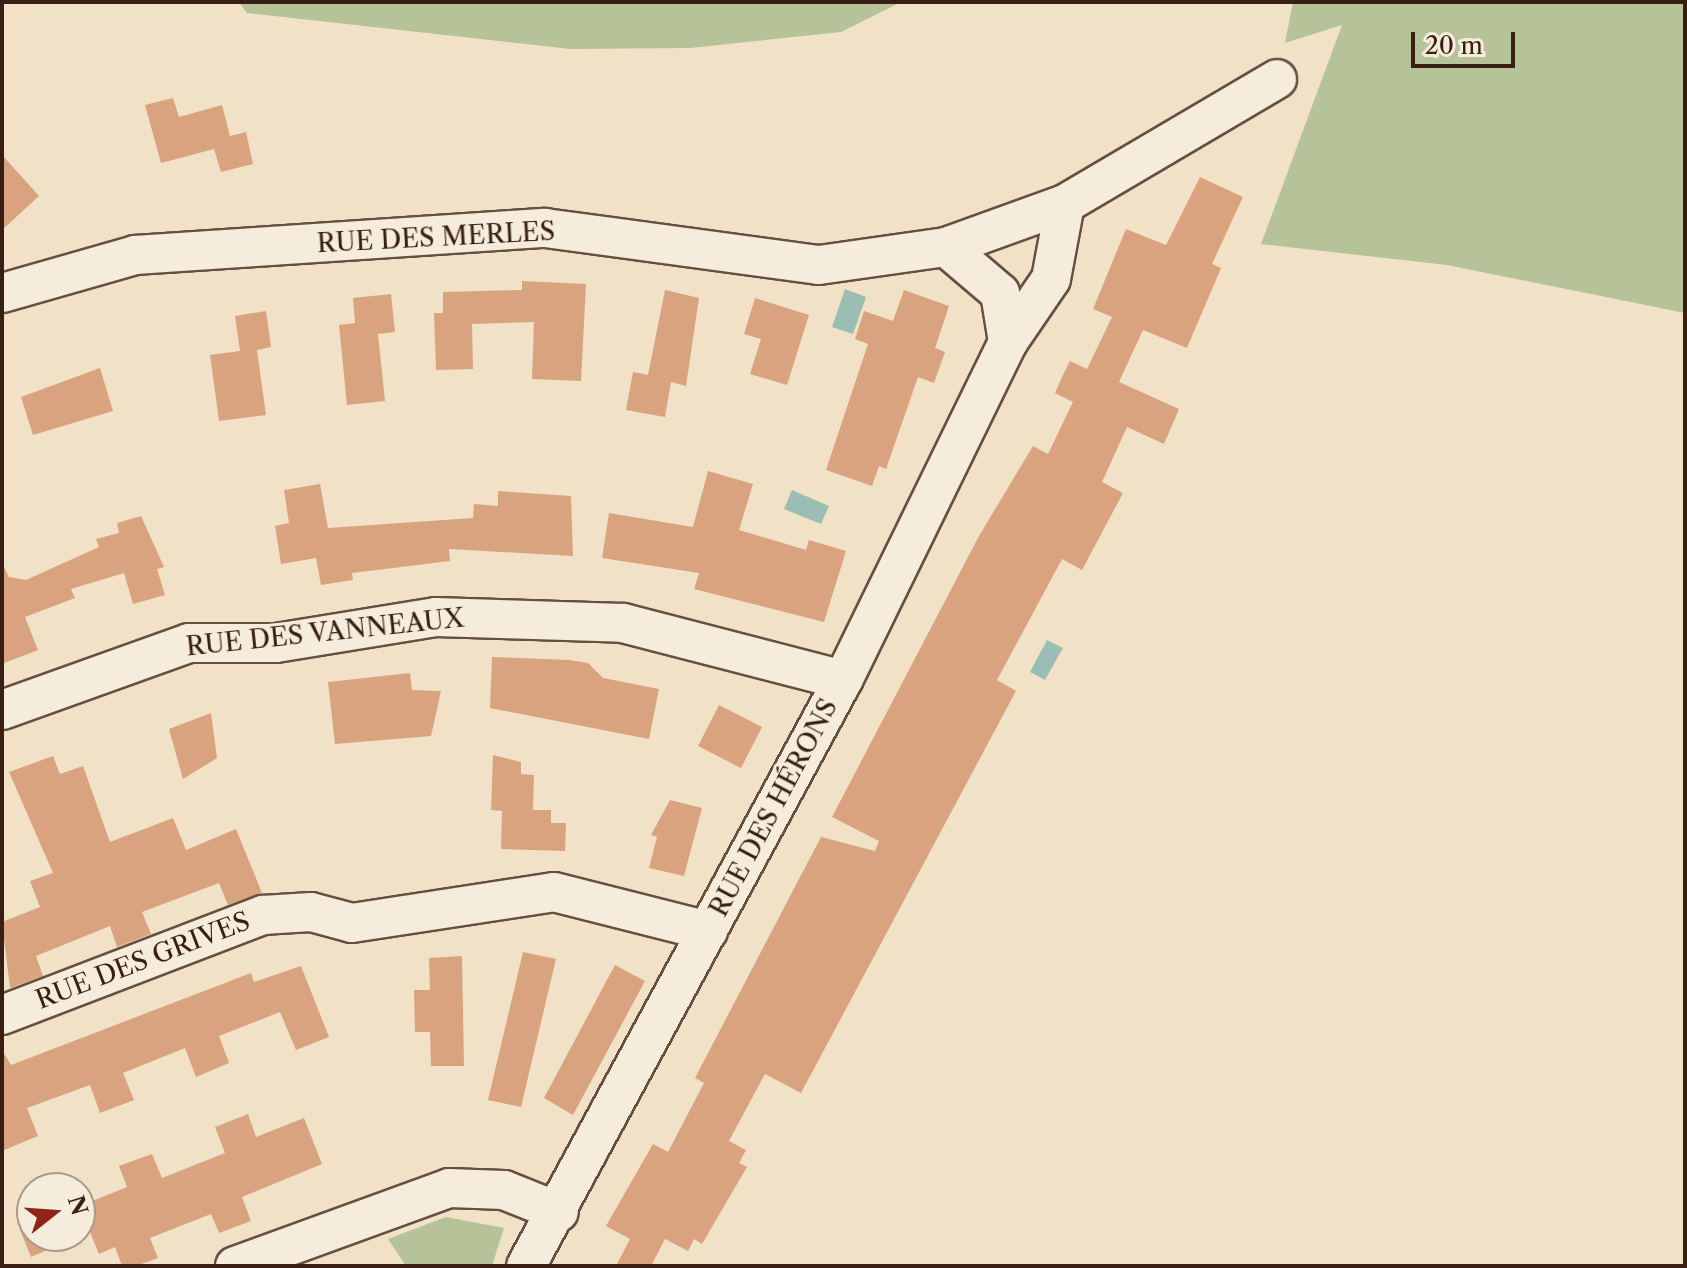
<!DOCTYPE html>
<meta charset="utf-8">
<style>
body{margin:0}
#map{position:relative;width:1687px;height:1268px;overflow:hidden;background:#f1e1c7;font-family:"Libre Caslon Text",serif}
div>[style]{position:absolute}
.green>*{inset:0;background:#b6c399}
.water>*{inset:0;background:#9bbeb4}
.building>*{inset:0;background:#d9a380}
.roads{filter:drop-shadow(2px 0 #664f41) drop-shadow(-2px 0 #664f41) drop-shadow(0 2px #664f41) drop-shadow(0 -2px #664f41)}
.minor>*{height:38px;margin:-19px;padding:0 19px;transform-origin:19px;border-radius:19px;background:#f6ecdb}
span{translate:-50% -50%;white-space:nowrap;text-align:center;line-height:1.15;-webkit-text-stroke:6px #f6ecdb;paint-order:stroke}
.street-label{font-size:26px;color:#381e14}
.frame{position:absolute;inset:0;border:4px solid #381e14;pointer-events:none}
.north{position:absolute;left:16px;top:1172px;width:80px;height:80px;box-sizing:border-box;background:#f6ecdb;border:2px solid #aa9a8b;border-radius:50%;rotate:73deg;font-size:22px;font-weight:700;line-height:32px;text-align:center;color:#381e14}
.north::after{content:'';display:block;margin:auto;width:28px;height:36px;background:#8f2418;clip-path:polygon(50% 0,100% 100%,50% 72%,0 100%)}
.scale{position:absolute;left:1411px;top:32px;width:104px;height:36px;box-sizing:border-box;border:4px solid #381e14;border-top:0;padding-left:10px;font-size:24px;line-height:28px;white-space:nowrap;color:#381e14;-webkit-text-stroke:6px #f6ecdb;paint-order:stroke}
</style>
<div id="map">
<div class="green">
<div style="clip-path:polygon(239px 2px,901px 2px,841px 32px,690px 48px,570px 49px,247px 13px)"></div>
<div style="clip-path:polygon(1293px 2px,1685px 2px,1685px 313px,1447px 265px,1261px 244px,1342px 25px,1285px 43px)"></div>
<div style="clip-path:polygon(446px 1217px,504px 1228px,492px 1266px,406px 1266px,388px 1239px)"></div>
</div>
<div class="water">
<div style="clip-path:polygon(845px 289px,866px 297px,853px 334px,832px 327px)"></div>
<div style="clip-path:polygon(792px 490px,829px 506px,821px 524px,784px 509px)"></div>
<div style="clip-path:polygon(1047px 640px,1063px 648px,1045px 680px,1030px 672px)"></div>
</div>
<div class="building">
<div style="clip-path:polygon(173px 98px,179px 117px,222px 105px,230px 136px,246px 132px,253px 164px,221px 172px,214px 149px,161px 163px,145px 105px)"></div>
<div style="clip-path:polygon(2px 155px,39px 196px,2px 230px)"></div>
<div style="clip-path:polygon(1200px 177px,1243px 197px,1212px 264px,1221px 268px,1187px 348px,1143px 330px,1119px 382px,1179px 409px,1164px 444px,1127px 427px,1102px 482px,1123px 493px,1082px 570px,1062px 559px,997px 680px,1016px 691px,801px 1093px,765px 1074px,729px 1141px,746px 1150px,739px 1163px,747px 1167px,702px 1244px,694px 1239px,688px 1251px,665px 1239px,651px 1266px,616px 1266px,630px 1239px,606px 1226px,653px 1144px,668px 1152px,704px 1083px,695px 1078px,821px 837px,875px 851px,879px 841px,832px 817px,979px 536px,1033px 446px,1048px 454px,1073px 402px,1055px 393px,1062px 377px,1070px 361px,1087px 369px,1112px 317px,1093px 309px,1126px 229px,1166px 245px)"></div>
<div style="clip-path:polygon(522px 281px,586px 284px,581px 381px,532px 379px,534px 322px,472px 324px,473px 369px,436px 370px,434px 313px,443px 313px,443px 292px,522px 290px)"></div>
<div style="clip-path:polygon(665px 290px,699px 298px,686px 386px,671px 382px,665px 417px,626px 410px,633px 372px,648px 375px)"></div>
<div style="clip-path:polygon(904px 290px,949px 306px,935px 348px,945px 352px,934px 383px,918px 377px,886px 469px,879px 466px,872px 486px,826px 470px,868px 344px,855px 339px,864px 311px,893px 321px)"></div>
<div style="clip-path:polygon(391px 294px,395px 332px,378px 334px,385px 401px,347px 405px,339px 325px,355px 323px,353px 298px)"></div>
<div style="clip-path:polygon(755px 298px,809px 315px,787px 385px,750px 374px,761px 339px,744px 334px)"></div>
<div style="clip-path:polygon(266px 311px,271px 347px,257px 350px,266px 415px,219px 421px,210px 355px,240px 351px,235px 316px)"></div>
<div style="clip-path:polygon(100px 368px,113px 411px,33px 435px,21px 397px)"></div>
<div style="clip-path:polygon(708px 471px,753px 484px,739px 530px,806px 550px,809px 540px,846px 551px,824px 622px,694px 589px,699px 573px,602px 558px,609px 513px,693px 527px)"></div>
<div style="clip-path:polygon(320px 484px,328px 528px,473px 518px,474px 504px,498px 506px,498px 491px,571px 496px,573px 556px,449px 549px,450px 561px,352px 573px,353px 580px,321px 585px,316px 558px,281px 564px,275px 526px,289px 523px,284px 490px)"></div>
<div style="clip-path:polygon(141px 516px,164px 567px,157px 569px,165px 595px,133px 604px,124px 573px,71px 589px,75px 598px,25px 617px,38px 650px,2px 664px,2px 563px,9px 577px,26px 580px,99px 547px,96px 539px,119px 533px,117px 523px)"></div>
<div style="clip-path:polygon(492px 657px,569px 660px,588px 663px,603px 678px,659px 689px,649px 739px,490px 708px)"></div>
<div style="clip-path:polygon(410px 673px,412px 690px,441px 691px,431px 736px,335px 744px,328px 682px)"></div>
<div style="clip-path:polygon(719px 705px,762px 727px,741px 768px,698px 746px)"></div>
<div style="clip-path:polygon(211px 713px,217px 758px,183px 779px,169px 729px)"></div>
<div style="clip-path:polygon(493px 755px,521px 762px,521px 774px,534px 775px,533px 810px,551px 810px,551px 823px,566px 823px,565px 851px,501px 849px,502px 811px,491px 810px)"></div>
<div style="clip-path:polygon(53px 756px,60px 774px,83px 766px,110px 842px,173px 818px,186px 850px,236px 829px,262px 893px,228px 905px,219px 883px,142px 912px,151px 934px,117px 947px,110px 926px,36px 956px,43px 976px,10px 988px,2px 922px,40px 907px,30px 881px,53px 873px,9px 772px)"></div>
<div style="clip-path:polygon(670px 800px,702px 808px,684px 876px,649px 868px,657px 837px,651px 835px)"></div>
<div style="clip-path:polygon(523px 952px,556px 959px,521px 1107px,488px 1100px)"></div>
<div style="clip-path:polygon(462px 956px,464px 1066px,431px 1066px,430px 1032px,415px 1032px,414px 990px,430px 990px,429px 958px)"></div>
<div style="clip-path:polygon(615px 965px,645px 981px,573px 1115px,544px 1098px)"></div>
<div style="clip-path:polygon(301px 966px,329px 1037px,296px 1050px,280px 1012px,219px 1036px,229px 1063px,196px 1077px,185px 1048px,123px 1073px,134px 1100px,100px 1113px,90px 1085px,27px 1108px,38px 1136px,2px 1151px,2px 1050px,11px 1065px,251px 973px,254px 982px)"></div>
<div style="clip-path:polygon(248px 1114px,256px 1137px,304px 1118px,322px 1164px,242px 1197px,251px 1221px,219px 1233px,211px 1214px,150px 1238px,158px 1258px,136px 1266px,122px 1266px,115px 1247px,99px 1254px,90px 1232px,80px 1236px,80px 1206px,127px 1187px,119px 1166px,152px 1154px,162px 1178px,225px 1153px,215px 1127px)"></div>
<div style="clip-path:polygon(32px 1225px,32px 1236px,80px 1236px,31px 1257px,20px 1230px)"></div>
</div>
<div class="roads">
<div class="minor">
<div style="left:946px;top:247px;width:127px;rotate:-19.9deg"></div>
<div style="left:1065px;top:204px;width:246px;rotate:-30.5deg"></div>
<div style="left:2px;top:293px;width:138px;rotate:-15.9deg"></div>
<div style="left:135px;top:255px;width:411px;rotate:-3.8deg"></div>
<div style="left:545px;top:228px;width:276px;rotate:7.7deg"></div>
<div style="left:819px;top:265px;width:128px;rotate:-8.1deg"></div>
<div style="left:946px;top:247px;width:71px;rotate:40.4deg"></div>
<div style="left:1000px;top:293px;width:50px;rotate:80.7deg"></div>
<div style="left:1008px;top:342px;width:376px;rotate:116deg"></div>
<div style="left:843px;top:680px;width:666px;rotate:118.41deg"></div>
<div style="left:1008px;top:342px;width:76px;rotate:-55.7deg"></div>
<div style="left:1051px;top:279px;width:76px;rotate:-79.4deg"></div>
<div style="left:2px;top:710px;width:199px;rotate:-19.7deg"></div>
<div style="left:189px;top:643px;width:87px"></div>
<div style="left:276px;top:643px;width:162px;rotate:-9.2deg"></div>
<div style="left:436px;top:617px;width:187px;rotate:1.8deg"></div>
<div style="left:623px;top:623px;width:227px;rotate:14.5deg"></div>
<div style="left:2px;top:1015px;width:280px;rotate:-21deg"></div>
<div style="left:263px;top:915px;width:48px;rotate:-3.6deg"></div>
<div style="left:311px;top:912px;width:42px;rotate:15deg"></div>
<div style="left:352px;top:923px;width:204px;rotate:-8.7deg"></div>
<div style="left:554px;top:892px;width:159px;rotate:14.2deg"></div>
<div style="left:235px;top:1266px;width:228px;rotate:-20deg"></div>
<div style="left:449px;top:1188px;width:55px;rotate:2.1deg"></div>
<div style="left:504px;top:1190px;width:59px;rotate:21.8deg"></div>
</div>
</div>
<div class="street-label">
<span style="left:436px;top:238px;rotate:-3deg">RUE DES MERLES</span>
<span style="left:325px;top:633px;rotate:-6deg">RUE DES VANNEAUX</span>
<span style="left:774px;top:808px;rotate:-62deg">RUE DES HÉRONS</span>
<span style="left:143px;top:961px;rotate:-21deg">RUE DES GRIVES</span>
</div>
<div class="frame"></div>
<div class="north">N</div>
<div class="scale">20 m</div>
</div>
